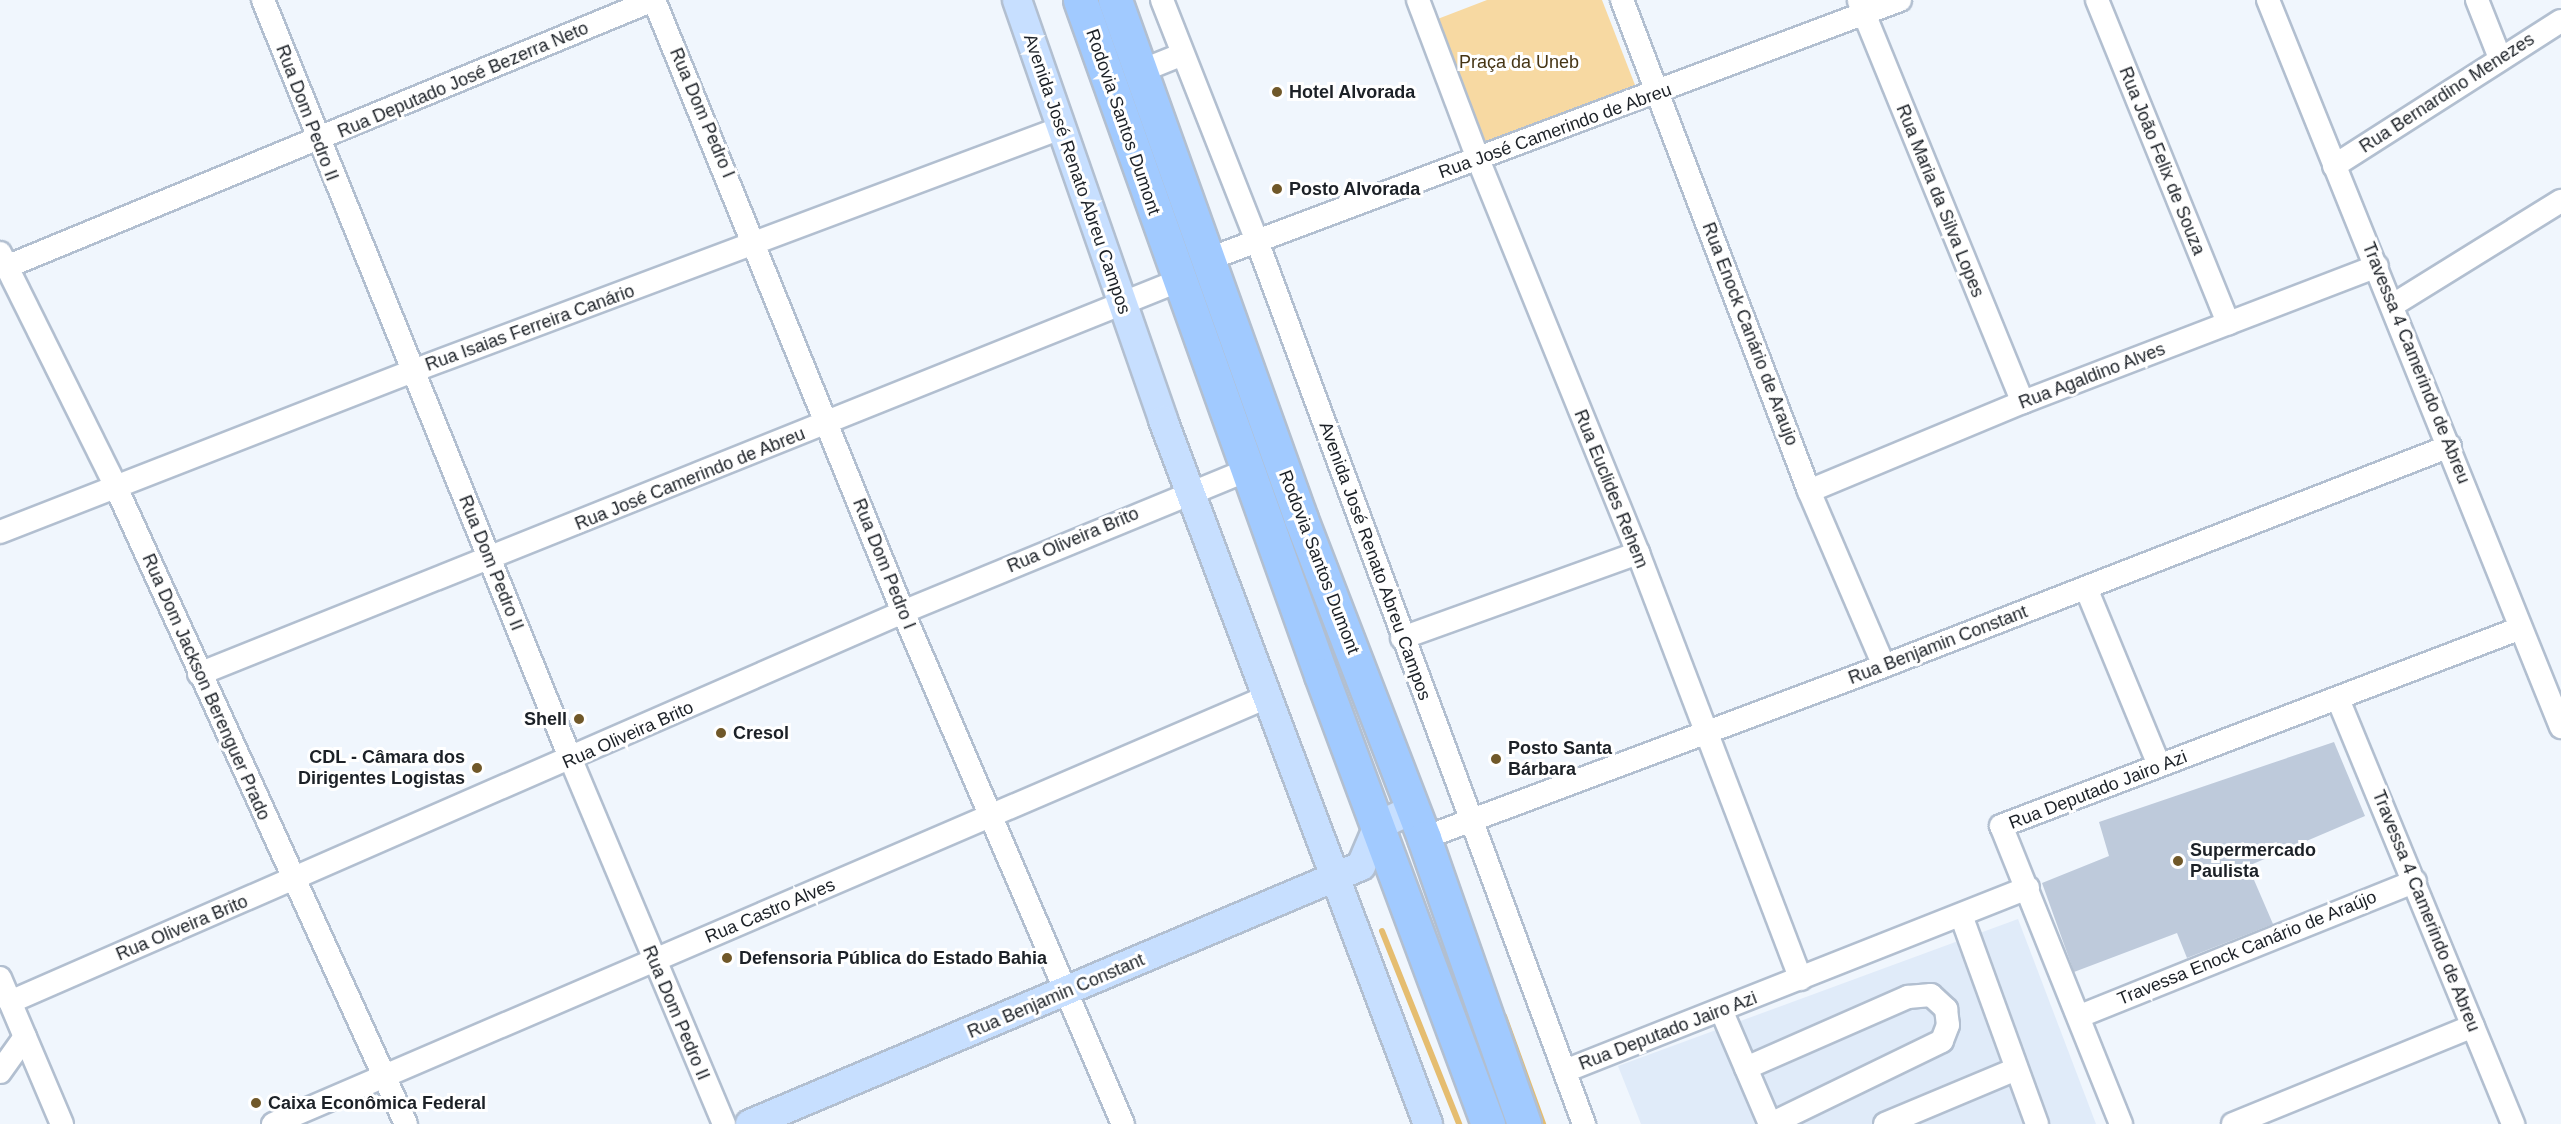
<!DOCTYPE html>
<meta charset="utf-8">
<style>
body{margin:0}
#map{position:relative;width:2561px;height:1124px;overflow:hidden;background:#f0f6fd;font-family:Helvetica,sans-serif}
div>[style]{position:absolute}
.built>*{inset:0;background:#e0ebf9}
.green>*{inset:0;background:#f7d9a2}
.stream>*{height:6px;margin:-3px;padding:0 3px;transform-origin:3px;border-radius:3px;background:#e5bd70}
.building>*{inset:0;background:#becadb}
.roads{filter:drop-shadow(2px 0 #b2bfd0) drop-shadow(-2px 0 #b2bfd0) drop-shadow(0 2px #b2bfd0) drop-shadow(0 -2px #b2bfd0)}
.minor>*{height:22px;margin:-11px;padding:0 11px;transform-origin:11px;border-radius:11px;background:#fff}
.major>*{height:28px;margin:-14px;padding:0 14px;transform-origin:14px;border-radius:14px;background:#c7dfff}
.highway>*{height:33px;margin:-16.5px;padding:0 16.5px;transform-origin:16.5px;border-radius:16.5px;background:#a1caff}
.dots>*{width:16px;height:16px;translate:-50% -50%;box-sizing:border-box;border:3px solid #fff;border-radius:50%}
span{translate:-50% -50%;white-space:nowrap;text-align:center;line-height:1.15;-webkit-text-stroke:6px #fff;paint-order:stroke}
.park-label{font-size:18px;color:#463514}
.street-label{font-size:18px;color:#1c2127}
.poi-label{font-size:18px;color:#1c2127;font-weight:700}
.left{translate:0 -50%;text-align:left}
.right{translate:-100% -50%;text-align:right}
</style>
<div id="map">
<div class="built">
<div style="clip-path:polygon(2018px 919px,2096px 1124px,1641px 1124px,1618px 1066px)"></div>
</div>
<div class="green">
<div style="clip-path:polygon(1487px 0,1602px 0,1635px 85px,1482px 143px,1435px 20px)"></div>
</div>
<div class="stream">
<div style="left:1382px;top:931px;width:208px;rotate:68.2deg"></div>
<div style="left:1504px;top:1016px;width:115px;rotate:70.1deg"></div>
</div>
<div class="building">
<div style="clip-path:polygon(2334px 742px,2365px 816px,2248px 866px,2273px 924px,2187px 958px,2177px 933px,2074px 972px,2042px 883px,2109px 856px,2099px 822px)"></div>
</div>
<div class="roads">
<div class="minor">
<div style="left:263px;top:0;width:820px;rotate:67.94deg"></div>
<div style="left:571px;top:760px;width:395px;rotate:67.2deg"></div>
<div style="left:654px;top:0;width:661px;rotate:67.86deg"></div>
<div style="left:903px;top:612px;width:557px;rotate:66.75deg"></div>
<div style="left:1162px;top:0;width:259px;rotate:68.5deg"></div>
<div style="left:1257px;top:241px;width:942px;rotate:69.68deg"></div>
<div style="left:1418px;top:0;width:170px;rotate:69.3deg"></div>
<div style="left:1478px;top:159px;width:425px;rotate:67.9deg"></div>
<div style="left:1638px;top:553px;width:456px;rotate:69.1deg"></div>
<div style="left:1622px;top:0;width:525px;rotate:69.15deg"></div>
<div style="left:1809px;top:491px;width:190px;rotate:66.8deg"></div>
<div style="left:2097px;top:0;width:349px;rotate:67.9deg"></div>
<div style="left:2268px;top:0;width:784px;rotate:68.05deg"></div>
<div style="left:2477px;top:0;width:62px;rotate:68.4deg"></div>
<div style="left:1859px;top:1px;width:433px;rotate:67.8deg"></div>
<div style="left:1141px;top:71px;width:45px;rotate:-22deg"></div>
<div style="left:2334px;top:166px;width:269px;rotate:-32.6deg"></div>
<div style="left:0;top:253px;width:259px;rotate:63.6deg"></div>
<div style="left:115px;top:485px;width:702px;rotate:65.52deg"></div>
<div style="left:1209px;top:259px;width:738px;rotate:-20.55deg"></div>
<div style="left:6px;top:267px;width:700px;rotate:-22.42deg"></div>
<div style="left:2393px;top:305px;width:198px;rotate:-31.8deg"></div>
<div style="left:1809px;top:491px;width:232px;rotate:-22.6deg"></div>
<div style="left:2023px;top:402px;width:379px;rotate:-21deg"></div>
<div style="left:0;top:532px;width:443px;rotate:-21.3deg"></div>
<div style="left:413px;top:371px;width:692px;rotate:-20.56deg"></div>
<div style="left:2086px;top:588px;width:191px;rotate:67.6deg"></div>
<div style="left:1402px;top:638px;width:251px;rotate:-19.8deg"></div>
<div style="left:199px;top:674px;width:1055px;rotate:-21.87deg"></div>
<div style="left:2338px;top:699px;width:460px;rotate:67.6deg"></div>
<div style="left:1424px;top:838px;width:491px;rotate:-20.5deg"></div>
<div style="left:1884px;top:666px;width:607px;rotate:-21.24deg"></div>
<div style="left:1961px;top:915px;width:222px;rotate:70deg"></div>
<div style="left:0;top:978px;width:159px;rotate:67deg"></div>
<div style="left:10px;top:1002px;width:974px;rotate:-23.59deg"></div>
<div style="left:903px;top:612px;width:372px;rotate:-22.4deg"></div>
<div style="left:1722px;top:1012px;width:122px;rotate:66.8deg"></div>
<div style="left:2080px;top:1016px;width:361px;rotate:-21.9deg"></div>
<div style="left:1746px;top:1068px;width:177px;rotate:-23.7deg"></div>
<div style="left:1908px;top:997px;width:23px;rotate:-5deg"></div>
<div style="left:1931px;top:995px;width:21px;rotate:43deg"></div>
<div style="left:1946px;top:1009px;width:16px;rotate:83deg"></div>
<div style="left:1948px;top:1025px;width:17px;rotate:111deg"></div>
<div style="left:1942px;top:1041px;width:190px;rotate:154.1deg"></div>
<div style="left:1565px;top:1071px;width:498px;rotate:-21.6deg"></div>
<div style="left:0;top:1072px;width:43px;rotate:-54.5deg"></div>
<div style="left:273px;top:1124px;width:1082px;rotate:-23.25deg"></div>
<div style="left:1885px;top:1124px;width:140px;rotate:-22.7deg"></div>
<div style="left:2121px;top:1124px;width:321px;rotate:-111.9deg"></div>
<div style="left:2001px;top:826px;width:556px;rotate:-20.85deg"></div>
<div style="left:2233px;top:1124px;width:259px;rotate:-22.2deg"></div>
</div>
<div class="major">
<div style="left:1017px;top:0;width:445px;rotate:70.8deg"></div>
<div style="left:1163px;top:420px;width:752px;rotate:69.37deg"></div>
<div style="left:750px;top:1124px;width:663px;rotate:-22.89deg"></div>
<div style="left:1361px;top:866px;width:43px;rotate:-67deg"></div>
<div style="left:1378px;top:826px;width:39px;rotate:-26deg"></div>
</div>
<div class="highway">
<div style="left:1080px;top:0;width:717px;rotate:70.35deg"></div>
<div style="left:1321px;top:675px;width:479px;rotate:69.6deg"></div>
<div style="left:1115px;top:0;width:551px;rotate:70.28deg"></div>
<div style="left:1301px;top:519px;width:342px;rotate:68.9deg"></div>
<div style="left:1424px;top:838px;width:303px;rotate:70.7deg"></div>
</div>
</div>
<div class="dots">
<div style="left:1277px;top:92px;background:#705829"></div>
<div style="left:1277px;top:189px;background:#705829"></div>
<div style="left:579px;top:719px;background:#705829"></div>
<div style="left:721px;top:733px;background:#705829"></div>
<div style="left:1496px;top:759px;background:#705829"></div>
<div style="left:477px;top:768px;background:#705829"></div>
<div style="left:2178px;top:861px;background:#705829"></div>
<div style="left:727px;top:958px;background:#705829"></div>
<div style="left:256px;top:1103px;background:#705829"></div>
</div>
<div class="park-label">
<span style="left:1519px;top:62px">Praça da Uneb</span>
</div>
<div class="street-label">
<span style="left:463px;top:80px;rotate:-23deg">Rua Deputado José Bezerra Neto</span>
<span style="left:2447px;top:93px;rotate:-33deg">Rua Bernardino Menezes</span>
<span style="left:307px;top:113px;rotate:69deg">Rua Dom Pedro II</span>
<span style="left:702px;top:113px;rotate:67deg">Rua Dom Pedro I</span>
<span style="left:1123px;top:122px;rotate:71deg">Rodovia Santos Dumont</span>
<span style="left:1555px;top:131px;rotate:-20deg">Rua José Camerindo de Abreu</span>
<span style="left:2162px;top:161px;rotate:68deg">Rua João Felix de Souza</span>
<span style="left:1077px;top:174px;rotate:71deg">Avenida José Renato Abreu Campos</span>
<span style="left:1940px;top:201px;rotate:68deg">Rua Maria da Silva Lopes</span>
<span style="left:530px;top:328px;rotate:-20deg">Rua Isaias Ferreira Canário</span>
<span style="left:1750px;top:334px;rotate:69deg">Rua Enock Canário de Araujo</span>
<span style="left:2416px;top:363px;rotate:68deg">Travessa 4 Camerindo de Abreu</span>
<span style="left:2092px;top:376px;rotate:-21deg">Rua Agaldino Alves</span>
<span style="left:690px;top:479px;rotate:-22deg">Rua José Camerindo de Abreu</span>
<span style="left:1611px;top:489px;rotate:68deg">Rua Euclides Rehem</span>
<span style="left:1073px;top:540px;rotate:-23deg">Rua Oliveira Brito</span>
<span style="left:1375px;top:561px;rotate:70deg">Avenida José Renato Abreu Campos</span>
<span style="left:1319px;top:562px;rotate:69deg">Rodovia Santos Dumont</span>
<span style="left:491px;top:563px;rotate:68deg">Rua Dom Pedro II</span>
<span style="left:884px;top:564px;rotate:68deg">Rua Dom Pedro I</span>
<span style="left:1938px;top:645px;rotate:-21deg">Rua Benjamin Constant</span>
<span style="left:206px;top:687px;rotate:66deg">Rua Dom Jackson Berenguer Prado</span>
<span style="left:628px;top:735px;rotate:-24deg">Rua Oliveira Brito</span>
<span style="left:2098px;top:790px;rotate:-21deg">Rua Deputado Jairo Azi</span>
<span style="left:770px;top:911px;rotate:-23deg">Rua Castro Alves</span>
<span style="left:2426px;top:911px;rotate:68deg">Travessa 4 Camerindo de Abreu</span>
<span style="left:182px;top:928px;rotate:-23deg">Rua Oliveira Brito</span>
<span style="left:2247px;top:948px;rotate:-22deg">Travessa Enock Canário de Araújo</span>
<span style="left:1056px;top:996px;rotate:-23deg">Rua Benjamin Constant</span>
<span style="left:676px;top:1013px;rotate:67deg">Rua Dom Pedro II</span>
<span style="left:1668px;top:1031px;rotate:-21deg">Rua Deputado Jairo Azi</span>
</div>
<div class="poi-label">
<span class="left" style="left:1289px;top:92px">Hotel Alvorada</span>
<span class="left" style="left:1289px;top:189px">Posto Alvorada</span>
<span class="right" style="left:567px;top:719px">Shell</span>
<span class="left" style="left:733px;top:733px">Cresol</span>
<span class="left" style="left:1508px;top:759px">Posto Santa<br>Bárbara</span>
<span class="right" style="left:465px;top:768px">CDL - Câmara dos<br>Dirigentes Logistas</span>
<span class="left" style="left:2190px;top:861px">Supermercado<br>Paulista</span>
<span class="left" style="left:739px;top:958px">Defensoria Pública do Estado Bahia</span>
<span class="left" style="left:268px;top:1103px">Caixa Econômica Federal</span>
</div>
</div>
